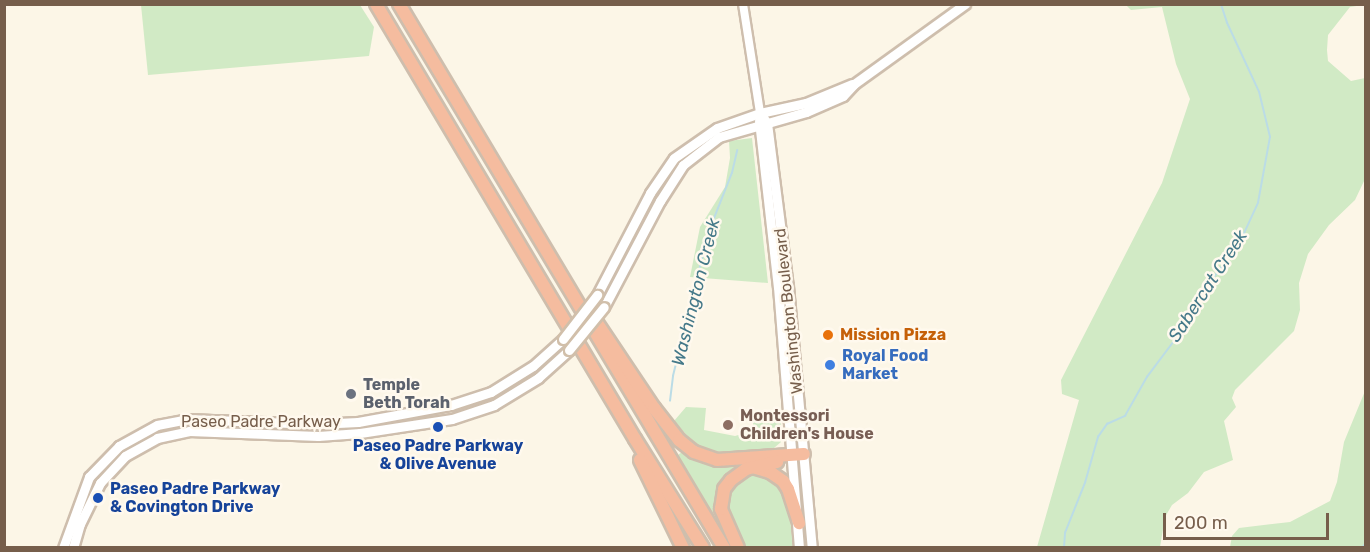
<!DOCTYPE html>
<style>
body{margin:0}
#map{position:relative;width:1370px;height:552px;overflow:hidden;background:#fcf6e7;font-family:Rubik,sans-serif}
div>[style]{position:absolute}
.green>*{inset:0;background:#d1eac5}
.stream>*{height:1.5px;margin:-0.75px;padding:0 0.75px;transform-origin:0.75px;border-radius:0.75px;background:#bbdce6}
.roads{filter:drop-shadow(2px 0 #cebead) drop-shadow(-2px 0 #cebead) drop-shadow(0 2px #cebead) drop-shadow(0 -2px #cebead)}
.tertiary>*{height:8px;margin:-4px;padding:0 4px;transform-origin:4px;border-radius:4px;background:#fff}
.secondary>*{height:9px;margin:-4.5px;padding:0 4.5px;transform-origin:4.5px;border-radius:4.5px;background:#fff}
.motorway>*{height:12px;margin:-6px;padding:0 6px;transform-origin:6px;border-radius:6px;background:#f5bc9f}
.bridges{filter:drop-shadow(2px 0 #d1bfaa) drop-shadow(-2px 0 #d1bfaa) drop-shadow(0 2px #d1bfaa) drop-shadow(0 -2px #d1bfaa)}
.secondary-bridge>*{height:9px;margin:-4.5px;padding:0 4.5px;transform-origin:4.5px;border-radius:4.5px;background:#fff}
.dots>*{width:16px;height:16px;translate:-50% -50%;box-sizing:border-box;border:3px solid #fff9ee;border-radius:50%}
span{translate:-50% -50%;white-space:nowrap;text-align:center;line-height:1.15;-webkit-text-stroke:5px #fff9ee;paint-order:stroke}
.street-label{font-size:16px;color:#765e4b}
.food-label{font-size:16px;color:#c56008;font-weight:700}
.left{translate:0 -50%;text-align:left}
.shop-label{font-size:16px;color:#366cbe;font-weight:700}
.worship-label{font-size:16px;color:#5b616d;font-weight:700}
.education-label{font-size:16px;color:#785e54;font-weight:700}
.transit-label{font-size:16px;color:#164399;font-weight:700}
.water-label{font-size:18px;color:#457989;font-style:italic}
.frame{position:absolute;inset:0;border:6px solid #765e4b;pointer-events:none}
.scale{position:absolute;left:1163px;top:513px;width:166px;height:27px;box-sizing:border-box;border:3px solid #765e4b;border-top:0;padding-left:8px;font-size:18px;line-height:21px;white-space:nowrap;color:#765e4b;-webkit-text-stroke:4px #fff9ee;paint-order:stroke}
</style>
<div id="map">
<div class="green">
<div style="clip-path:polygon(141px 5px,360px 5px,374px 27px,369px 56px,148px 75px)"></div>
<div style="clip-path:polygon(1126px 5px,1363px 5px,1350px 7px,1328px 35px,1327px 50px,1328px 61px,1351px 81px,1365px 78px,1365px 179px,1355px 200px,1329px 225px,1308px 254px,1299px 283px,1300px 310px,1294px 331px,1235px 390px,1232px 398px,1236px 407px,1224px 421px,1233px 460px,1204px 472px,1188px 493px,1172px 505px,1165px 517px,1160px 547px,1037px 547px,1079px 400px,1062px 394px,1061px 380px,1162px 183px,1190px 99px,1176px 64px,1162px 7px,1131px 10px)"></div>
<div style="clip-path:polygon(752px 138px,768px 283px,690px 277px,700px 227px,725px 187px,730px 158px,729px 141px)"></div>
<div style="clip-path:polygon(1365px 391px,1365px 547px,1230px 547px,1232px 536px,1239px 528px,1290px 522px,1330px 501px,1337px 482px,1344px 442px)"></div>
<div style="clip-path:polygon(686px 407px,706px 408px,704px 430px,735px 436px,752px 431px,754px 418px,781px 417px,781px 442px,774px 448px,760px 451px,721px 454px,698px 448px,674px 421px)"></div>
<div style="clip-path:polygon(682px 452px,714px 466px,738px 464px,719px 512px,713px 515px,678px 455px)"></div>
<div style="clip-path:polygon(760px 473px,777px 481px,788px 496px,793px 547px,741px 547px,728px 523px,725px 498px,732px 484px,749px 474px)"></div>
</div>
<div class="stream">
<div style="left:670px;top:401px;width:25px;rotate:-83deg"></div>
<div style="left:673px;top:376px;width:149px;rotate:-76.1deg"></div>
<div style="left:709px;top:231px;width:62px;rotate:-68.4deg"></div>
<div style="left:732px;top:173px;width:23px;rotate:-77deg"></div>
<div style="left:1064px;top:548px;width:15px;rotate:-86deg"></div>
<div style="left:1065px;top:533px;width:54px;rotate:-68.2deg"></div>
<div style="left:1085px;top:483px;width:48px;rotate:-74.2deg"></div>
<div style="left:1098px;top:437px;width:16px;rotate:-55deg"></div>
<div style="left:1107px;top:424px;width:20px;rotate:-24deg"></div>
<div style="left:1125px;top:416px;width:45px;rotate:-60.6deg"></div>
<div style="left:1147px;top:377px;width:45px;rotate:-53.1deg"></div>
<div style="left:1174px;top:341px;width:52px;rotate:-60deg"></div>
<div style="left:1200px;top:296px;width:67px;rotate:-53.5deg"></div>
<div style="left:1240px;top:242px;width:43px;rotate:-65.2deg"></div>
<div style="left:1258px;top:203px;width:67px;rotate:-79.7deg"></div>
<div style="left:1270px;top:137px;width:46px;rotate:-103.7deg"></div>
<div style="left:1259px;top:92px;width:76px;rotate:-114.9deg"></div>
<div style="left:1227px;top:23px;width:20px;rotate:-108deg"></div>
<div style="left:1362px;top:548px;width:6px;rotate:-51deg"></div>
</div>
<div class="roads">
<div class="tertiary">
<div style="left:743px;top:4px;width:110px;rotate:81.1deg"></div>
</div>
<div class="secondary">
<div style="left:760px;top:113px;width:12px;rotate:55deg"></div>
<div style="left:767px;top:123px;width:164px;rotate:82.7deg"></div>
<div style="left:788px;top:286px;width:263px;rotate:84.8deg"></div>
<div style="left:759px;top:121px;width:167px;rotate:83.5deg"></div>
<div style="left:778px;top:287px;width:262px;rotate:85.4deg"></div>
<div style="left:597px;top:295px;width:115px;rotate:-62.5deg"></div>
<div style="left:650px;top:193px;width:42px;rotate:-55.6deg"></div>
<div style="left:674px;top:158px;width:52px;rotate:-34.9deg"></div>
<div style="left:717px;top:128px;width:46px;rotate:-19.2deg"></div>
<div style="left:760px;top:113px;width:47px;rotate:-12.3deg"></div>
<div style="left:806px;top:103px;width:50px;rotate:-22.4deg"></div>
<div style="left:604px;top:307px;width:120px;rotate:-62.2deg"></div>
<div style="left:660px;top:201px;width:43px;rotate:-57.4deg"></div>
<div style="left:683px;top:165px;width:46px;rotate:-37.9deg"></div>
<div style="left:719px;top:137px;width:91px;rotate:-16deg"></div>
<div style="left:806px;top:112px;width:40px;rotate:-23.4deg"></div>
<div style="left:843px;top:96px;width:16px;rotate:-47deg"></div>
<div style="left:854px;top:84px;width:137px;rotate:-35.8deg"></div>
<div style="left:63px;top:548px;width:76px;rotate:-69.9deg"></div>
<div style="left:89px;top:477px;width:43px;rotate:-45.9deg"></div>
<div style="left:119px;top:446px;width:43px;rotate:-28.9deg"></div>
<div style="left:157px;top:425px;width:31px;rotate:-11deg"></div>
<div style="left:187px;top:419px;width:130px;rotate:2.2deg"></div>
<div style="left:317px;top:424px;width:41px;rotate:-2.8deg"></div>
<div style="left:358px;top:422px;width:95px;rotate:-10.4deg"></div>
<div style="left:451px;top:405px;width:42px;rotate:-18deg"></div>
<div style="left:491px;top:392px;width:49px;rotate:-31.8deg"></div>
<div style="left:533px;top:366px;width:40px;rotate:-42deg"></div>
<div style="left:73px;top:548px;width:25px;rotate:-74deg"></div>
<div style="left:80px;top:524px;width:46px;rotate:-64deg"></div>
<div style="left:100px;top:483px;width:37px;rotate:-47deg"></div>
<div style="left:125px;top:456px;width:37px;rotate:-29deg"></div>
<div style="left:157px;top:438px;width:33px;rotate:-12deg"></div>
<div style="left:189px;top:431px;width:129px;rotate:2.2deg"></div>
<div style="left:318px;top:436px;width:42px;rotate:-4.1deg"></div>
<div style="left:360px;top:433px;width:93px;rotate:-8.7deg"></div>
<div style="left:452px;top:419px;width:44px;rotate:-18.4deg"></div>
<div style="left:494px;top:405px;width:52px;rotate:-31.5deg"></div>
<div style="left:538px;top:378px;width:42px;rotate:-42.1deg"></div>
</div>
<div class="motorway">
<div style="left:376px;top:4px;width:506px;rotate:59.23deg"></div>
<div style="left:635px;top:439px;width:128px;rotate:58deg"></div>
<div style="left:399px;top:4px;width:634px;rotate:59.14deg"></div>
<div style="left:595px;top:320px;width:106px;rotate:56.2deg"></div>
<div style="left:654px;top:408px;width:41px;rotate:52deg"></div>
<div style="left:679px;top:440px;width:19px;rotate:39deg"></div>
<div style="left:694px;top:452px;width:24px;rotate:19deg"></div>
<div style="left:717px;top:460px;width:87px;rotate:-3.9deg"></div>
<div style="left:640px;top:460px;width:98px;rotate:64deg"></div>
<div style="left:756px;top:468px;width:15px;rotate:16deg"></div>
<div style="left:770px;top:472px;width:16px;rotate:35deg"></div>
<div style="left:783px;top:481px;width:9px;rotate:58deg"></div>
<div style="left:788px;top:489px;width:36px;rotate:72deg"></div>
<div style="left:738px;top:548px;width:43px;rotate:-113.6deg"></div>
<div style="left:721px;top:509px;width:20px;rotate:-81deg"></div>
<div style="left:724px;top:489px;width:11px;rotate:-52deg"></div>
<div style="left:731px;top:480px;width:19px;rotate:-36deg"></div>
<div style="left:746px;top:469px;width:32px;rotate:-13deg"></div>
</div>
</div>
<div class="bridges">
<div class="secondary-bridge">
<div style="left:563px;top:339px;width:56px;rotate:-52.3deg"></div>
<div style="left:569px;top:350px;width:55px;rotate:-50.9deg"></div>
</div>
</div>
<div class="dots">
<div style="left:828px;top:335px;background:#e8710a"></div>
<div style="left:830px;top:365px;background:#3f7fe0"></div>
<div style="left:351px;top:394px;background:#6b7280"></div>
<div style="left:728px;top:425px;background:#8d6e63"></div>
<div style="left:438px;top:427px;background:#1a4fb4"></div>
<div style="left:98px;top:498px;background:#1a4fb4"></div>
</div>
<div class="street-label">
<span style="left:789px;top:311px;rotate:-96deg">Washington Boulevard</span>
<span style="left:261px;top:422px">Paseo Padre Parkway</span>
</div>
<div class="food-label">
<span class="left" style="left:840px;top:335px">Mission Pizza</span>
</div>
<div class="shop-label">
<span class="left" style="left:842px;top:365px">Royal Food<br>Market</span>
</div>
<div class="worship-label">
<span class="left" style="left:363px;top:394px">Temple<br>Beth Torah</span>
</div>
<div class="education-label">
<span class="left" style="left:740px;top:425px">Montessori<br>Children's House</span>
</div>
<div class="transit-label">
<span style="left:438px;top:455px">Paseo Padre Parkway<br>&amp; Olive Avenue</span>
<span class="left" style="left:110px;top:498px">Paseo Padre Parkway<br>&amp; Covington Drive</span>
</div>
<div class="water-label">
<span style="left:1208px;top:286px;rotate:-57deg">Sabercat Creek</span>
<span style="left:696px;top:292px;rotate:-76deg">Washington Creek</span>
</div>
<div class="frame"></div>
<div class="scale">200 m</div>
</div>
